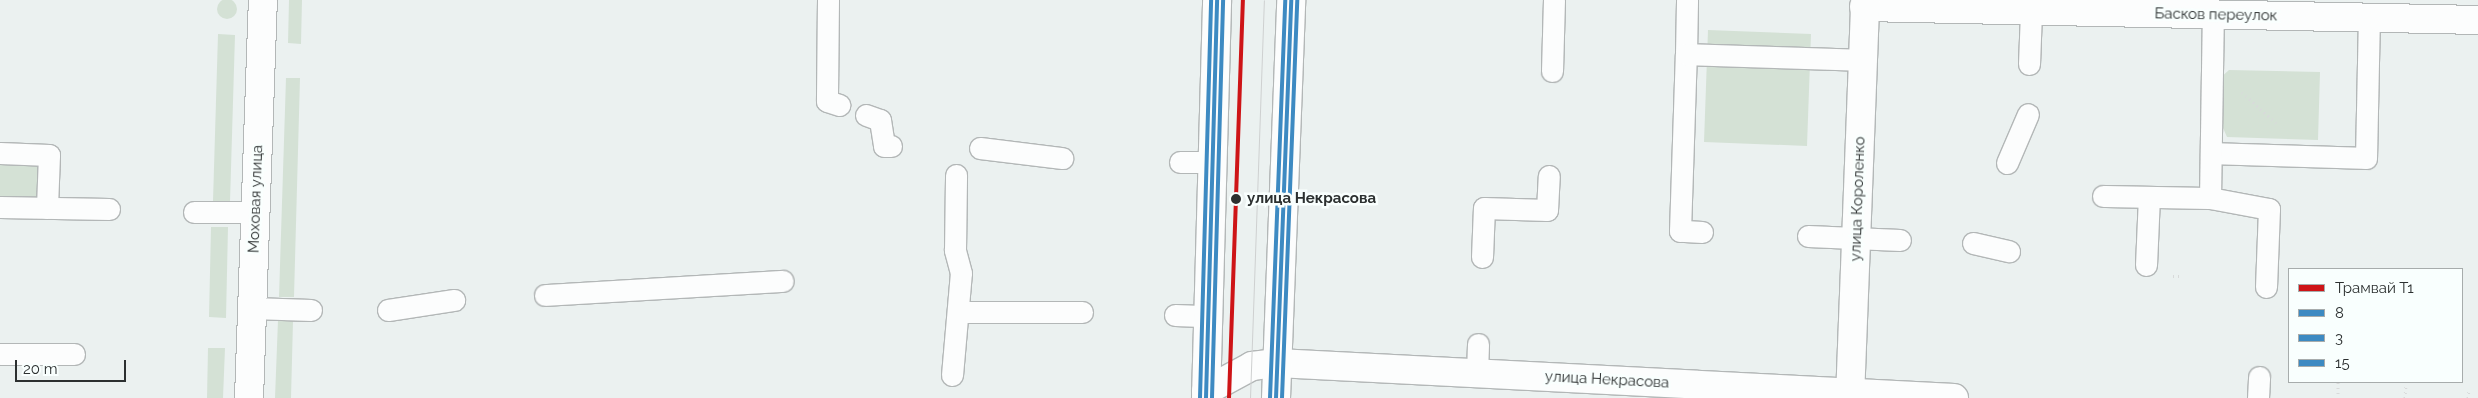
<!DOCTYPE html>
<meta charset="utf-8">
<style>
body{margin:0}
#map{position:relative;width:2478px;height:398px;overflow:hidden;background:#ebf1f0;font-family:Raleway,sans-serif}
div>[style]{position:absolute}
.green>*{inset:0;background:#d4e1d5}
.round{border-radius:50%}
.path>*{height:3px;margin-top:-1.5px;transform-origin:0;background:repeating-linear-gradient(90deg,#d8dada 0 1px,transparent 0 5px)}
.roads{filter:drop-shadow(1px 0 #b3b7b7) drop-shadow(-1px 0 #b3b7b7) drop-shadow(0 1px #b3b7b7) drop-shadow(0 -1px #b3b7b7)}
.lane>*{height:21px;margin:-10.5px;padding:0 10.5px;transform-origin:10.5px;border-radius:10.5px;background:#fcfdfd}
.street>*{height:28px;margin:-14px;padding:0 14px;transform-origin:14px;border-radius:14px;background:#fcfdfd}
.secondary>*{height:28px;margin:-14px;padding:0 14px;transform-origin:14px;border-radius:14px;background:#fcfdfd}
.primary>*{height:28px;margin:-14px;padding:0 14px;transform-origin:14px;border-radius:14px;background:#fcfdfd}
.tram>*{height:1px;margin:-0.5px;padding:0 0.5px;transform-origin:0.5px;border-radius:0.5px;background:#ced0d0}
.bus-1>*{height:4px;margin:-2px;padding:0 2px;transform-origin:2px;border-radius:2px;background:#3d8ac2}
.bus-2>*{height:4px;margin:-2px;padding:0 2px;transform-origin:2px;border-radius:2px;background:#3d8ac2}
.bus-3>*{height:4px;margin:-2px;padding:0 2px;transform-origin:2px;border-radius:2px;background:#3d8ac2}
.tram-1>*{height:4px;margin:-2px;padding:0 2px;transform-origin:2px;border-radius:2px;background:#ce1417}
.dots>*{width:14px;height:14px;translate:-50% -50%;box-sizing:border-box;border:2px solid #f9fffe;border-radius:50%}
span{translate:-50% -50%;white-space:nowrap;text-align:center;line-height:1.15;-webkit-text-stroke:5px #f9fffe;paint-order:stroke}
.street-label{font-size:15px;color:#2c3030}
.stop-label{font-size:15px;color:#2c3030;font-weight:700}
.left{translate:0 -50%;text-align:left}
.legend{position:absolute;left:2288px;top:268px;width:175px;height:115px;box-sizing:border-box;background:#f9fffe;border:1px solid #a7acac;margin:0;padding:6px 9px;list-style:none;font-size:15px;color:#2c3030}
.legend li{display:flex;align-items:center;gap:10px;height:25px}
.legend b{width:25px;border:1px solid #a7acac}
.scale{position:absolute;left:15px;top:360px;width:111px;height:22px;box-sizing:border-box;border:2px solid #2c3030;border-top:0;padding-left:6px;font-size:15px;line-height:18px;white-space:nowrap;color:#2c3030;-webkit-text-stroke:4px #f9fffe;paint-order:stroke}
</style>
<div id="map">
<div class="green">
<div class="round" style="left:217px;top:-1px;width:20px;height:20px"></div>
<div style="clip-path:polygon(289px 0,302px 0,301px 44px,288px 43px)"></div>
<div style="clip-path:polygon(1708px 30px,1811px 34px,1807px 146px,1704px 142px)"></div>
<div style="clip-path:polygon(218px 34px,235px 35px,230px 202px,213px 201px)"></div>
<div style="clip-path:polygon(2229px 70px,2320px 72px,2318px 140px,2227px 137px,2220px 121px,2219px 79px)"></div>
<div style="clip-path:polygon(286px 78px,300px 78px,294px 297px,279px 297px)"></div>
<div style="clip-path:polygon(0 163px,39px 163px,38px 197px,0 196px)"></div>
<div style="clip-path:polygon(211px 227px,228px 227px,226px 318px,209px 317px)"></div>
<div style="clip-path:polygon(278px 320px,293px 321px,291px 398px,275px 398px)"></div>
<div style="clip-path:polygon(208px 348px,225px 348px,223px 398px,207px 398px)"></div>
</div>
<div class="path">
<div style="left:2242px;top:92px;width:49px;rotate:42.5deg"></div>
<div style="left:2173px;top:276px;width:9px"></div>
<div style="left:2338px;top:382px;width:14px;rotate:90deg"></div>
<div style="left:2405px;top:398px;width:13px;rotate:-86deg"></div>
<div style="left:2468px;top:398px;width:9px;rotate:-84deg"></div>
</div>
<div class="roads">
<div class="lane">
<div style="left:828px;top:0;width:101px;rotate:90.6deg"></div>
<div style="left:827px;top:101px;width:13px;rotate:18deg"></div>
<div style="left:1686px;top:54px;width:54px;rotate:-88.9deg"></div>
<div style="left:2029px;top:64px;width:53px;rotate:-87.8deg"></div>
<div style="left:1552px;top:71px;width:71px;rotate:-88.4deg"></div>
<div style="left:866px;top:115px;width:15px;rotate:20deg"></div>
<div style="left:880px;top:120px;width:26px;rotate:81deg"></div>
<div style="left:884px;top:146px;width:7px"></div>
<div style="left:980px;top:148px;width:83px;rotate:7deg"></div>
<div style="left:0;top:153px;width:49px;rotate:2.3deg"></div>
<div style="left:49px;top:155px;width:53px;rotate:92.2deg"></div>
<div style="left:2211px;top:153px;width:155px;rotate:1.8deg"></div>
<div style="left:2366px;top:158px;width:140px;rotate:-88.8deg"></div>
<div style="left:1180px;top:162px;width:31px"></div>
<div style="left:2007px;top:163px;width:53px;rotate:-66.8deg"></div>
<div style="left:2103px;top:196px;width:107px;rotate:1.1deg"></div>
<div style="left:2210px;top:198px;width:183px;rotate:-89.1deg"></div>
<div style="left:2210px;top:198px;width:60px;rotate:10.6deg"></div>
<div style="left:2269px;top:209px;width:78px;rotate:92.2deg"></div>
<div style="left:0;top:207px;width:109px;rotate:1.1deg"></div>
<div style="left:194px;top:212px;width:61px"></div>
<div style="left:1702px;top:232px;width:22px;rotate:-177deg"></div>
<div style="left:1680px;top:231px;width:177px;rotate:-88.1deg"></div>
<div style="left:1686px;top:54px;width:177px;rotate:1.9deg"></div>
<div style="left:1808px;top:236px;width:92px;rotate:2.5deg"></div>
<div style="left:1973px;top:243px;width:37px;rotate:13deg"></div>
<div style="left:1482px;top:257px;width:49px;rotate:-87.7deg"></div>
<div style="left:1484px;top:208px;width:63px;rotate:1.8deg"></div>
<div style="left:1547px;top:210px;width:34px;rotate:-87deg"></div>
<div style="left:2146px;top:265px;width:68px;rotate:-87.5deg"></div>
<div style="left:545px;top:295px;width:238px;rotate:-3.4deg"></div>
<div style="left:252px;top:308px;width:59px;rotate:1.9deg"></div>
<div style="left:388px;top:310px;width:67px;rotate:-8.6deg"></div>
<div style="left:960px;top:312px;width:122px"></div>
<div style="left:1175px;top:315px;width:33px;rotate:2deg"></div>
<div style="left:0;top:354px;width:74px"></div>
<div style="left:1477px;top:373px;width:29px;rotate:-88deg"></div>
<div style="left:952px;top:375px;width:102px;rotate:-85deg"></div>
<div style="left:961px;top:273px;width:24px;rotate:-105deg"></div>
<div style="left:955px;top:250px;width:75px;rotate:-89.2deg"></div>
<div style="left:2258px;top:398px;width:21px;rotate:-87deg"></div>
</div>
<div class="street">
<div style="left:1864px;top:7px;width:614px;rotate:1.21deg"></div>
<div style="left:249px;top:398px;width:398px;rotate:-88deg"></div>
<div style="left:1850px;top:398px;width:398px;rotate:-87.8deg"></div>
</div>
<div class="secondary">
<div style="left:1206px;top:391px;width:52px;rotate:-28.5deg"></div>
<div style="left:1252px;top:366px;width:25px;rotate:-7deg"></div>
<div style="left:1277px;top:363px;width:678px;rotate:2.96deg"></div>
</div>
<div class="primary">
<div style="left:1206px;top:398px;width:398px;rotate:-88.4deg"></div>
<div style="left:1276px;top:398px;width:398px;rotate:-87.8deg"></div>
</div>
</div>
<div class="tram">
<div style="left:1250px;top:398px;width:398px;rotate:-88deg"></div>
</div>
<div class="bus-1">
<div style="left:1206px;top:398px;width:398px;rotate:-88.4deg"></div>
<div style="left:1276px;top:398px;width:398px;rotate:-87.8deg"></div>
</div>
<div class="bus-2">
<div style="left:1212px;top:398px;width:398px;rotate:-88.4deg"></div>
<div style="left:1282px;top:398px;width:398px;rotate:-87.8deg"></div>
</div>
<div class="bus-3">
<div style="left:1200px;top:398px;width:398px;rotate:-88.4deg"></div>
<div style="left:1270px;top:398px;width:398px;rotate:-87.8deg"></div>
</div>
<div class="tram-1">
<div style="left:1229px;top:398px;width:398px;rotate:-88deg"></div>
</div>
<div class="dots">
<div style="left:1236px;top:199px;background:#2c3030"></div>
</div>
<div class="street-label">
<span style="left:2216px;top:15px;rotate:1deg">Басков переулок</span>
<span style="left:256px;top:199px;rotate:-88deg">Моховая улица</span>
<span style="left:1858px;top:199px;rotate:-88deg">улица Короленко</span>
<span style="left:1607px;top:380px;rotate:3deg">улица Некрасова</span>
</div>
<div class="stop-label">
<span class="left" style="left:1247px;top:199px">улица Некрасова</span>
</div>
<ul class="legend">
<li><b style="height:6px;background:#ce1417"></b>Трамвай Т1</li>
<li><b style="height:6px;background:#3d8ac2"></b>8</li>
<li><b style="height:6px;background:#3d8ac2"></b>3</li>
<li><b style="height:6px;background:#3d8ac2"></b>15</li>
</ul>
<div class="scale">20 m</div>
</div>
